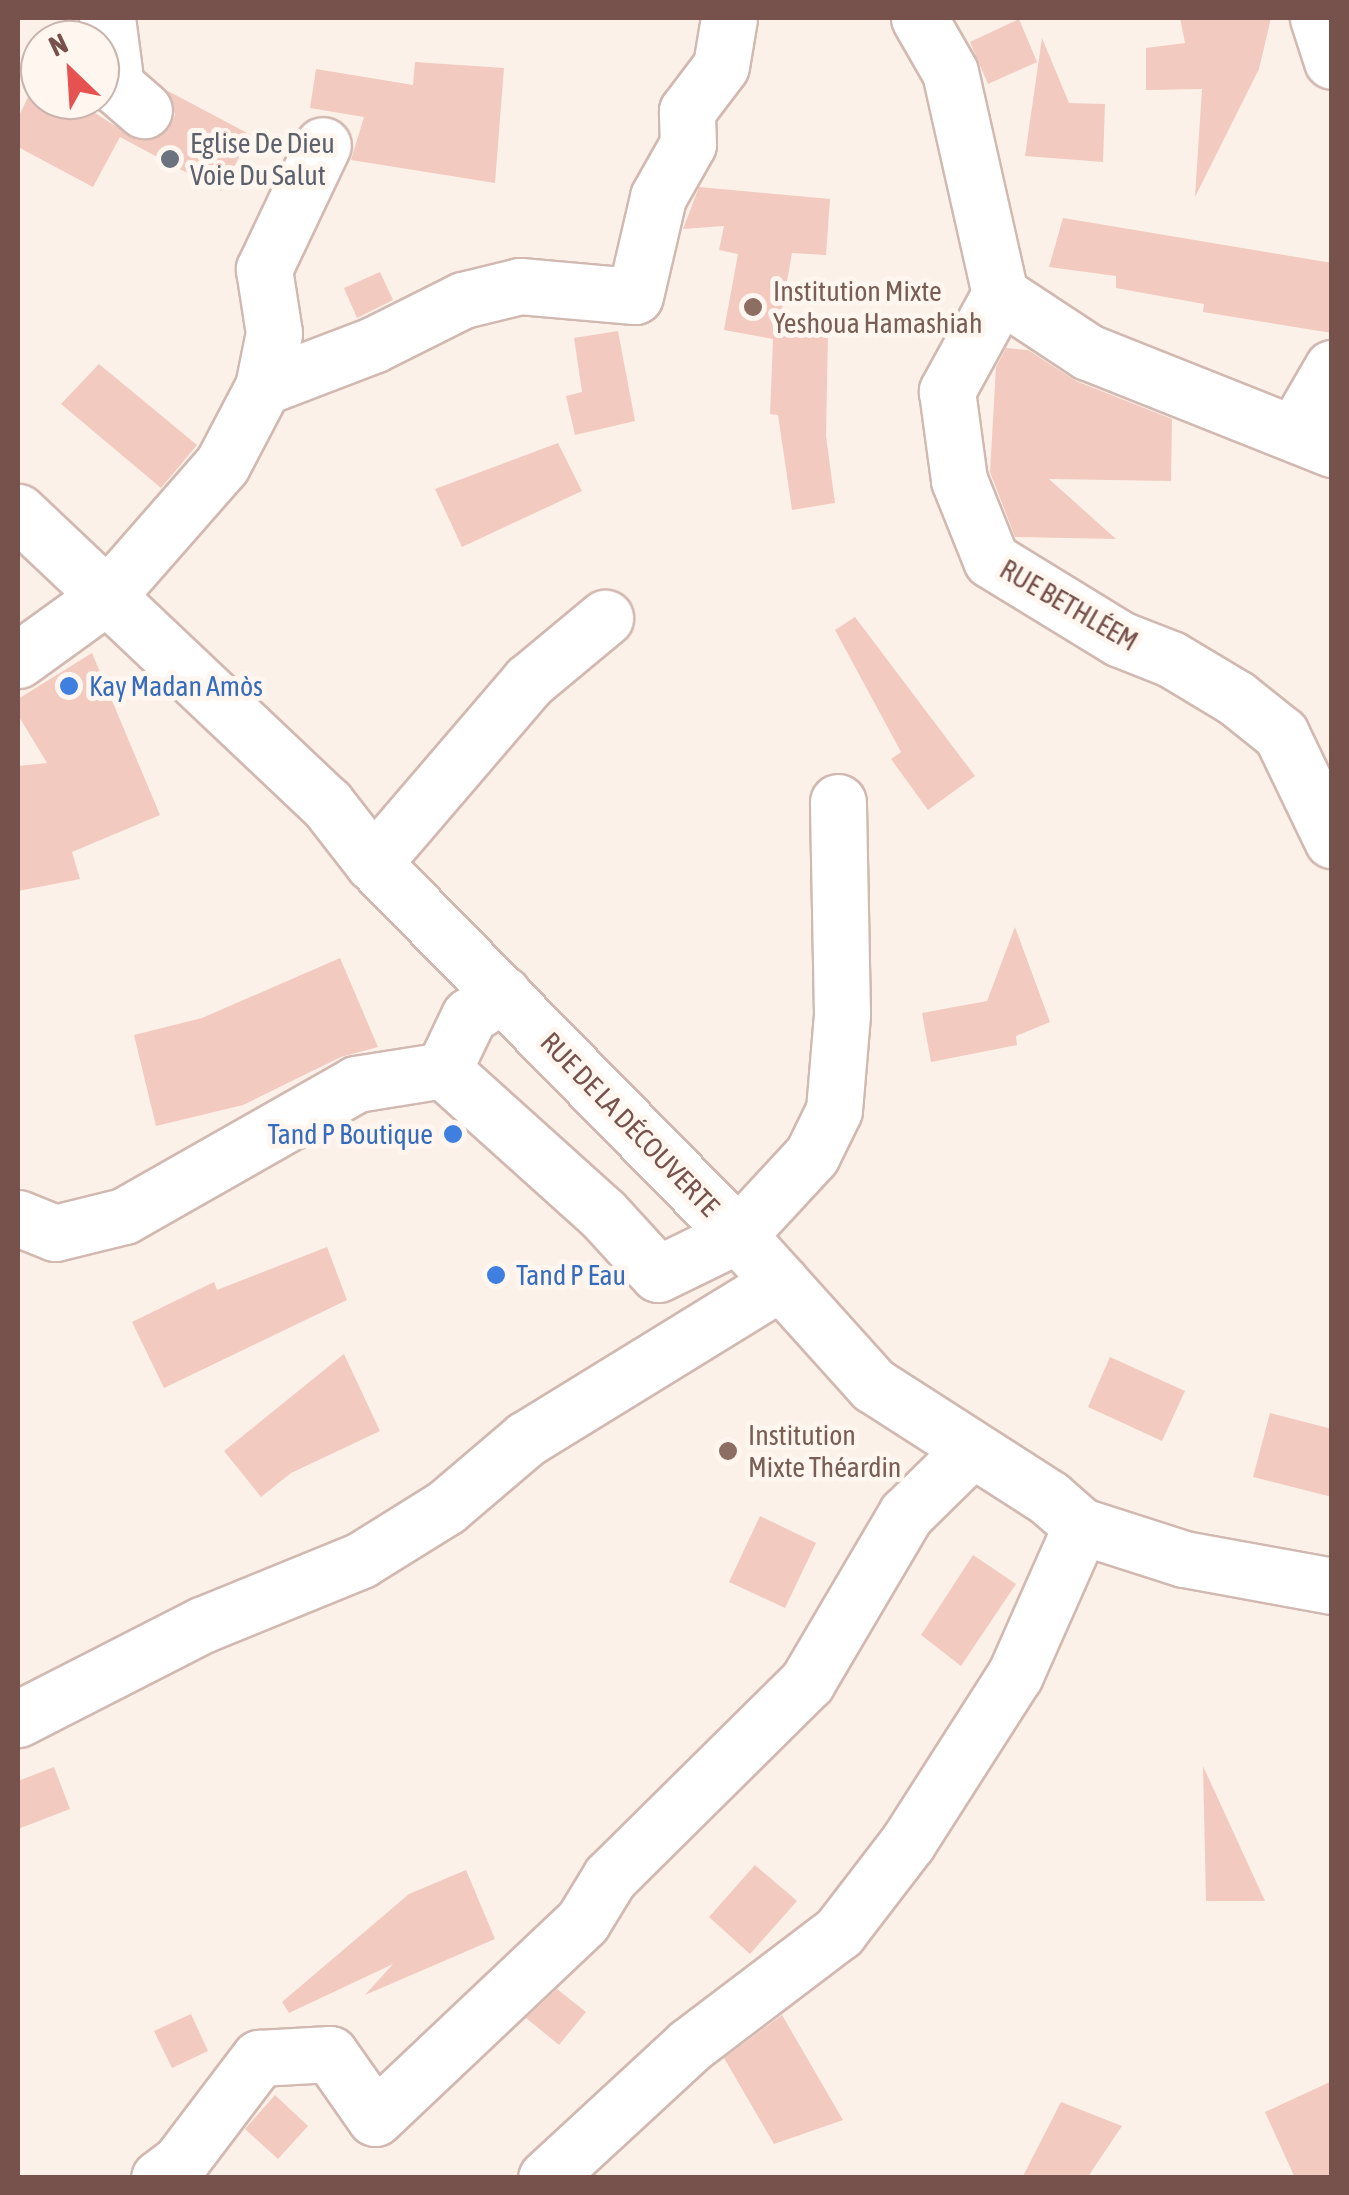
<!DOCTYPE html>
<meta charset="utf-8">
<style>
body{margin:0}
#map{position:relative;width:1349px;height:2195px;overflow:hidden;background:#fcf1e9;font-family:"Asap Condensed",sans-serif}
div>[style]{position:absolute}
.building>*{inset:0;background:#f2cac0}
.roads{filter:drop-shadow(2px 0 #d1b9b1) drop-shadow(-2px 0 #d1b9b1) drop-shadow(0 2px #d1b9b1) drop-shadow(0 -2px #d1b9b1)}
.street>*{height:55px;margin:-27.5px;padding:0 27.5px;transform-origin:27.5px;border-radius:27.5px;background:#fff}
.secondary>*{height:55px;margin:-27.5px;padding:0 27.5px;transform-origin:27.5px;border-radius:27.5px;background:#fff}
.dots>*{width:28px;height:28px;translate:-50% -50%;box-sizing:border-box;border:5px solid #fff6ef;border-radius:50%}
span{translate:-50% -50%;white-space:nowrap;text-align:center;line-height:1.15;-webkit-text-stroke:10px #fff6ef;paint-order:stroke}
.worship-label{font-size:28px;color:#5b616d}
.left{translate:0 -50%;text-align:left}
.education-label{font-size:28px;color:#785e54}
.street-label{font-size:28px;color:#77524c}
.shop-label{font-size:28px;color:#366cbe}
.right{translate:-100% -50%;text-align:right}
.frame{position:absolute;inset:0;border:20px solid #77524c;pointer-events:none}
.north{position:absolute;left:20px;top:20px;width:100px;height:100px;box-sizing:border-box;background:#fff6ef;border:2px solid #c9b4ae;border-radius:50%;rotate:335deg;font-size:28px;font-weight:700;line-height:40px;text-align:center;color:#77524c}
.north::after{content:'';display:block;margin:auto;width:35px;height:45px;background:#e5524f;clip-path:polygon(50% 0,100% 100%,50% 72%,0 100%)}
</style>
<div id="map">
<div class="building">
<div style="clip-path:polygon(1180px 18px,1271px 18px,1259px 69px,1195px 197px,1202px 89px,1146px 90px,1146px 48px,1185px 43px)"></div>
<div style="clip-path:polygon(1019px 19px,1037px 62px,988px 84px,970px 42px)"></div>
<div style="clip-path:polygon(1042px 38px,1069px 103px,1105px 104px,1103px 162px,1025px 156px)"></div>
<div style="clip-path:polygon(415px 62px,504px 68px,495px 183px,351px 160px,364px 117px,310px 108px,316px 69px,413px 85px)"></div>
<div style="clip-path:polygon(36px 80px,40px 100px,75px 100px,137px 140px,168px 130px,175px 115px,168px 91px,251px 135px,221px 191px,120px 137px,93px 187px,18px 147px,18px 118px)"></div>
<div style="clip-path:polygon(699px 187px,830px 199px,826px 255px,792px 253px,778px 332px,828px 333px,826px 436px,835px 503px,792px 510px,778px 415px,770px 414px,773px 339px,724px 330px,738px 254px,719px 250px,724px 226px,683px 229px)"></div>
<div style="clip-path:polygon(1063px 218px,1332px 263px,1332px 333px,1203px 312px,1204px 304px,1116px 288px,1116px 276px,1049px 267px)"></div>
<div style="clip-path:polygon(380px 272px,393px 300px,357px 318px,344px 288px)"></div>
<div style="clip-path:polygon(618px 331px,635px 421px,575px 435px,566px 396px,582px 392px,574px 338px)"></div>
<div style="clip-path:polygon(1006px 348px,1028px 350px,1076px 381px,1172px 419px,1171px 481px,1049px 479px,1116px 539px,1015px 537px,990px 472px,996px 367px)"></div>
<div style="clip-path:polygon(99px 364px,197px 445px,161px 488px,61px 404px)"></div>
<div style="clip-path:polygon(558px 443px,582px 491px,462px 547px,435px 489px)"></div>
<div style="clip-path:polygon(855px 617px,975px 776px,928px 810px,891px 759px,901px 752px,835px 630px)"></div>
<div style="clip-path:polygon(92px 653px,160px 815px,72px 852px,80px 879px,18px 891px,18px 766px,47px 763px,18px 715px,18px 699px)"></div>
<div style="clip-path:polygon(1015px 927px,1050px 1022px,1016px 1036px,1017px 1045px,931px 1062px,922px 1013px,987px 1001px)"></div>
<div style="clip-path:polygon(340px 958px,378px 1047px,341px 1057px,243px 1105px,156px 1126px,134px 1035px,202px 1018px)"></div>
<div style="clip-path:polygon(327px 1247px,347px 1300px,164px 1388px,132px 1322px,214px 1282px,217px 1290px)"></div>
<div style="clip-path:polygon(344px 1354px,380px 1431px,291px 1473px,261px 1497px,224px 1451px)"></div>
<div style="clip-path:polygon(1110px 1357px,1185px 1391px,1162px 1441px,1088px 1407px)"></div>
<div style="clip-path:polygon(1270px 1413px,1332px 1429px,1332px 1497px,1253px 1477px)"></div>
<div style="clip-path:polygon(760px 1516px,816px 1543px,785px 1608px,729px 1582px)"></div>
<div style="clip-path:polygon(973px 1555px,1016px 1584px,961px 1666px,921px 1635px)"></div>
<div style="clip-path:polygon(1203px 1766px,1265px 1901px,1206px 1901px)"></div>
<div style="clip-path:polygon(54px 1767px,70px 1809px,18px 1829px,18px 1781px)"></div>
<div style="clip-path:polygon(755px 1865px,797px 1901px,750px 1954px,709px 1917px)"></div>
<div style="clip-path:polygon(466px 1870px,495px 1939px,365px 1995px,393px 1964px,289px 2013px,282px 2002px,409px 1894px)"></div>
<div style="clip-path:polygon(557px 1989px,586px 2012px,559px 2045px,526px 2018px)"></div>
<div style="clip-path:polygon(191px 2014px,208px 2051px,172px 2068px,154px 2031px)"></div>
<div style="clip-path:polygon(782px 2015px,843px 2120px,774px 2144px,724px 2058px)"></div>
<div style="clip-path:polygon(1332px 2081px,1332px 2178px,1295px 2178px,1265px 2112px)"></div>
<div style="clip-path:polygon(275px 2095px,308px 2126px,278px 2159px,245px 2129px)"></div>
<div style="clip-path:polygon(1061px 2102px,1122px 2126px,1087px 2178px,1022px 2178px)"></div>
</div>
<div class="roads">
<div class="street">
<div style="left:107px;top:18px;width:69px;rotate:82.5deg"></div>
<div style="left:116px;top:86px;width:37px;rotate:41deg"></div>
<div style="left:919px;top:18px;width:62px;rotate:60.1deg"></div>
<div style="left:950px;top:72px;width:228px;rotate:77.3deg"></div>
<div style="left:1000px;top:294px;width:111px;rotate:118.7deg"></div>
<div style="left:947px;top:391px;width:90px;rotate:82.3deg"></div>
<div style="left:959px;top:480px;width:86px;rotate:68.2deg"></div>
<div style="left:991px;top:560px;width:151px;rotate:31.5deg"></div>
<div style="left:1120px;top:639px;width:55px;rotate:21.4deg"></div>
<div style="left:1171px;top:659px;width:76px;rotate:31deg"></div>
<div style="left:1236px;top:698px;width:58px;rotate:38.7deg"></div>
<div style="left:1281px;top:734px;width:118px;rotate:64.3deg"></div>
<div style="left:1318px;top:18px;width:45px;rotate:72deg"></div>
<div style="left:1000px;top:294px;width:105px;rotate:33.4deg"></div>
<div style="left:1088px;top:352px;width:263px;rotate:21.7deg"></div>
<div style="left:263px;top:387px;width:118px;rotate:-20.9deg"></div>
<div style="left:373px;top:345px;width:101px;rotate:-26.6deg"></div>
<div style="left:463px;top:300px;width:59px;rotate:-13.8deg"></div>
<div style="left:520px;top:286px;width:115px;rotate:5deg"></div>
<div style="left:635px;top:296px;width:102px;rotate:-76.9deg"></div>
<div style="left:658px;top:197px;width:61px;rotate:-60.5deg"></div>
<div style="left:688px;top:144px;width:33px;rotate:-92deg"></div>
<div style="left:687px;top:111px;width:56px;rotate:-52.9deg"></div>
<div style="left:721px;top:66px;width:49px;rotate:-80.5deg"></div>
<div style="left:1296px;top:430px;width:72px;rotate:-59.9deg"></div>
<div style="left:18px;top:660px;width:111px;rotate:-35.8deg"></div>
<div style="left:108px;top:595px;width:173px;rotate:-48.8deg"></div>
<div style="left:222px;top:465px;width:88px;rotate:-62.3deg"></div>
<div style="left:263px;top:387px;width:55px;rotate:-78.5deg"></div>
<div style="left:274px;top:333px;width:65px;rotate:-98.9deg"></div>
<div style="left:264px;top:269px;width:137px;rotate:-64.6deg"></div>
<div style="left:373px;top:863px;width:240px;rotate:-49.4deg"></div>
<div style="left:529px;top:681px;width:99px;rotate:-39.7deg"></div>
<div style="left:503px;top:994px;width:40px;rotate:147.1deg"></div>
<div style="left:469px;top:1016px;width:60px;rotate:115.7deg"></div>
<div style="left:443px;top:1070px;width:215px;rotate:42deg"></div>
<div style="left:603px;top:1214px;width:81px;rotate:47.5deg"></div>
<div style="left:658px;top:1274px;width:89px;rotate:-26deg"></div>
<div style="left:738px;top:1235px;width:109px;rotate:-47.2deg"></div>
<div style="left:812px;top:1155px;width:50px;rotate:-63.9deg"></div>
<div style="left:834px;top:1110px;width:96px;rotate:-85.2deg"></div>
<div style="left:842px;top:1014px;width:212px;rotate:-91.1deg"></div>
<div style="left:18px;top:1218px;width:40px;rotate:22deg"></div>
<div style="left:55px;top:1233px;width:71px;rotate:-13.8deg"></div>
<div style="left:124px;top:1216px;width:267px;rotate:-29.6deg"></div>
<div style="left:356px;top:1084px;width:88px;rotate:-9.1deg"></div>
<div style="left:18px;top:1719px;width:207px;rotate:-27.1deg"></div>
<div style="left:202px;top:1625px;width:172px;rotate:-22.2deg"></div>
<div style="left:361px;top:1560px;width:100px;rotate:-31.9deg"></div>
<div style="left:446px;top:1507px;width:105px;rotate:-40.4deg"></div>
<div style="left:526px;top:1439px;width:299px;rotate:-31.6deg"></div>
<div style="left:159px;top:2178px;width:26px;rotate:-37deg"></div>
<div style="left:180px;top:2162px;width:131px;rotate:-52.8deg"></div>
<div style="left:259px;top:2058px;width:71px;rotate:-3.2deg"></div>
<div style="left:330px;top:2054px;width:78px;rotate:54.9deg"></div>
<div style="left:375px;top:2118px;width:286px;rotate:-43.4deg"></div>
<div style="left:583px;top:1921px;width:52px;rotate:-58.5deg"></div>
<div style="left:610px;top:1877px;width:277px;rotate:-44.7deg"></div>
<div style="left:807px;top:1682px;width:195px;rotate:-59.5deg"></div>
<div style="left:906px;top:1514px;width:88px;rotate:-44.5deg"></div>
<div style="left:546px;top:2178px;width:196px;rotate:-42.7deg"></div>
<div style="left:690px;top:2045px;width:187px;rotate:-37.2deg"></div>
<div style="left:839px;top:1932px;width:113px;rotate:-52.5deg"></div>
<div style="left:908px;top:1842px;width:198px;rotate:-57.4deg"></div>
<div style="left:1015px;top:1675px;width:163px;rotate:-66.1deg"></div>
</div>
<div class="secondary">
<div style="left:18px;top:512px;width:425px;rotate:43.4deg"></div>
<div style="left:327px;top:804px;width:75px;rotate:52.1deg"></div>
<div style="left:373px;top:863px;width:521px;rotate:45.54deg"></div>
<div style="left:738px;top:1235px;width:202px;rotate:48deg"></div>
<div style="left:873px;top:1385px;width:209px;rotate:32.7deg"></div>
<div style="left:1049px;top:1498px;width:43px;rotate:41.2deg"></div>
<div style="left:1081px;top:1526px;width:108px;rotate:17.8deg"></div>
<div style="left:1184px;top:1559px;width:150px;rotate:10.3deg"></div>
</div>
</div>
<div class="dots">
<div style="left:170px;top:159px;background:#6b7280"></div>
<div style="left:753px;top:307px;background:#8d6e63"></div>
<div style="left:69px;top:686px;background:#3f7fe0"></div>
<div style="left:453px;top:1134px;background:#3f7fe0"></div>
<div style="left:496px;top:1275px;background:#3f7fe0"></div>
<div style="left:728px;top:1451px;background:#8d6e63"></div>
</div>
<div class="worship-label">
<span class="left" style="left:190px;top:159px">Eglise De Dieu<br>Voie Du Salut</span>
</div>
<div class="education-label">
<span class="left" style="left:773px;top:307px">Institution Mixte<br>Yeshoua Hamashiah</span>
<span class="left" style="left:748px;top:1451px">Institution<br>Mixte Théardin</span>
</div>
<div class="street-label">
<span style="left:1069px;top:605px;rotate:30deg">RUE BETHLÉEM</span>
<span style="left:630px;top:1124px;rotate:46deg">RUE DE LA DÉCOUVERTE</span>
</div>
<div class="shop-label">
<span class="left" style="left:89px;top:686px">Kay Madan Amòs</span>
<span class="right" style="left:433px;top:1134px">Tand P Boutique</span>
<span class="left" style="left:516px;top:1275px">Tand P Eau</span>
</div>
<div class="frame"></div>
<div class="north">N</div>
</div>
